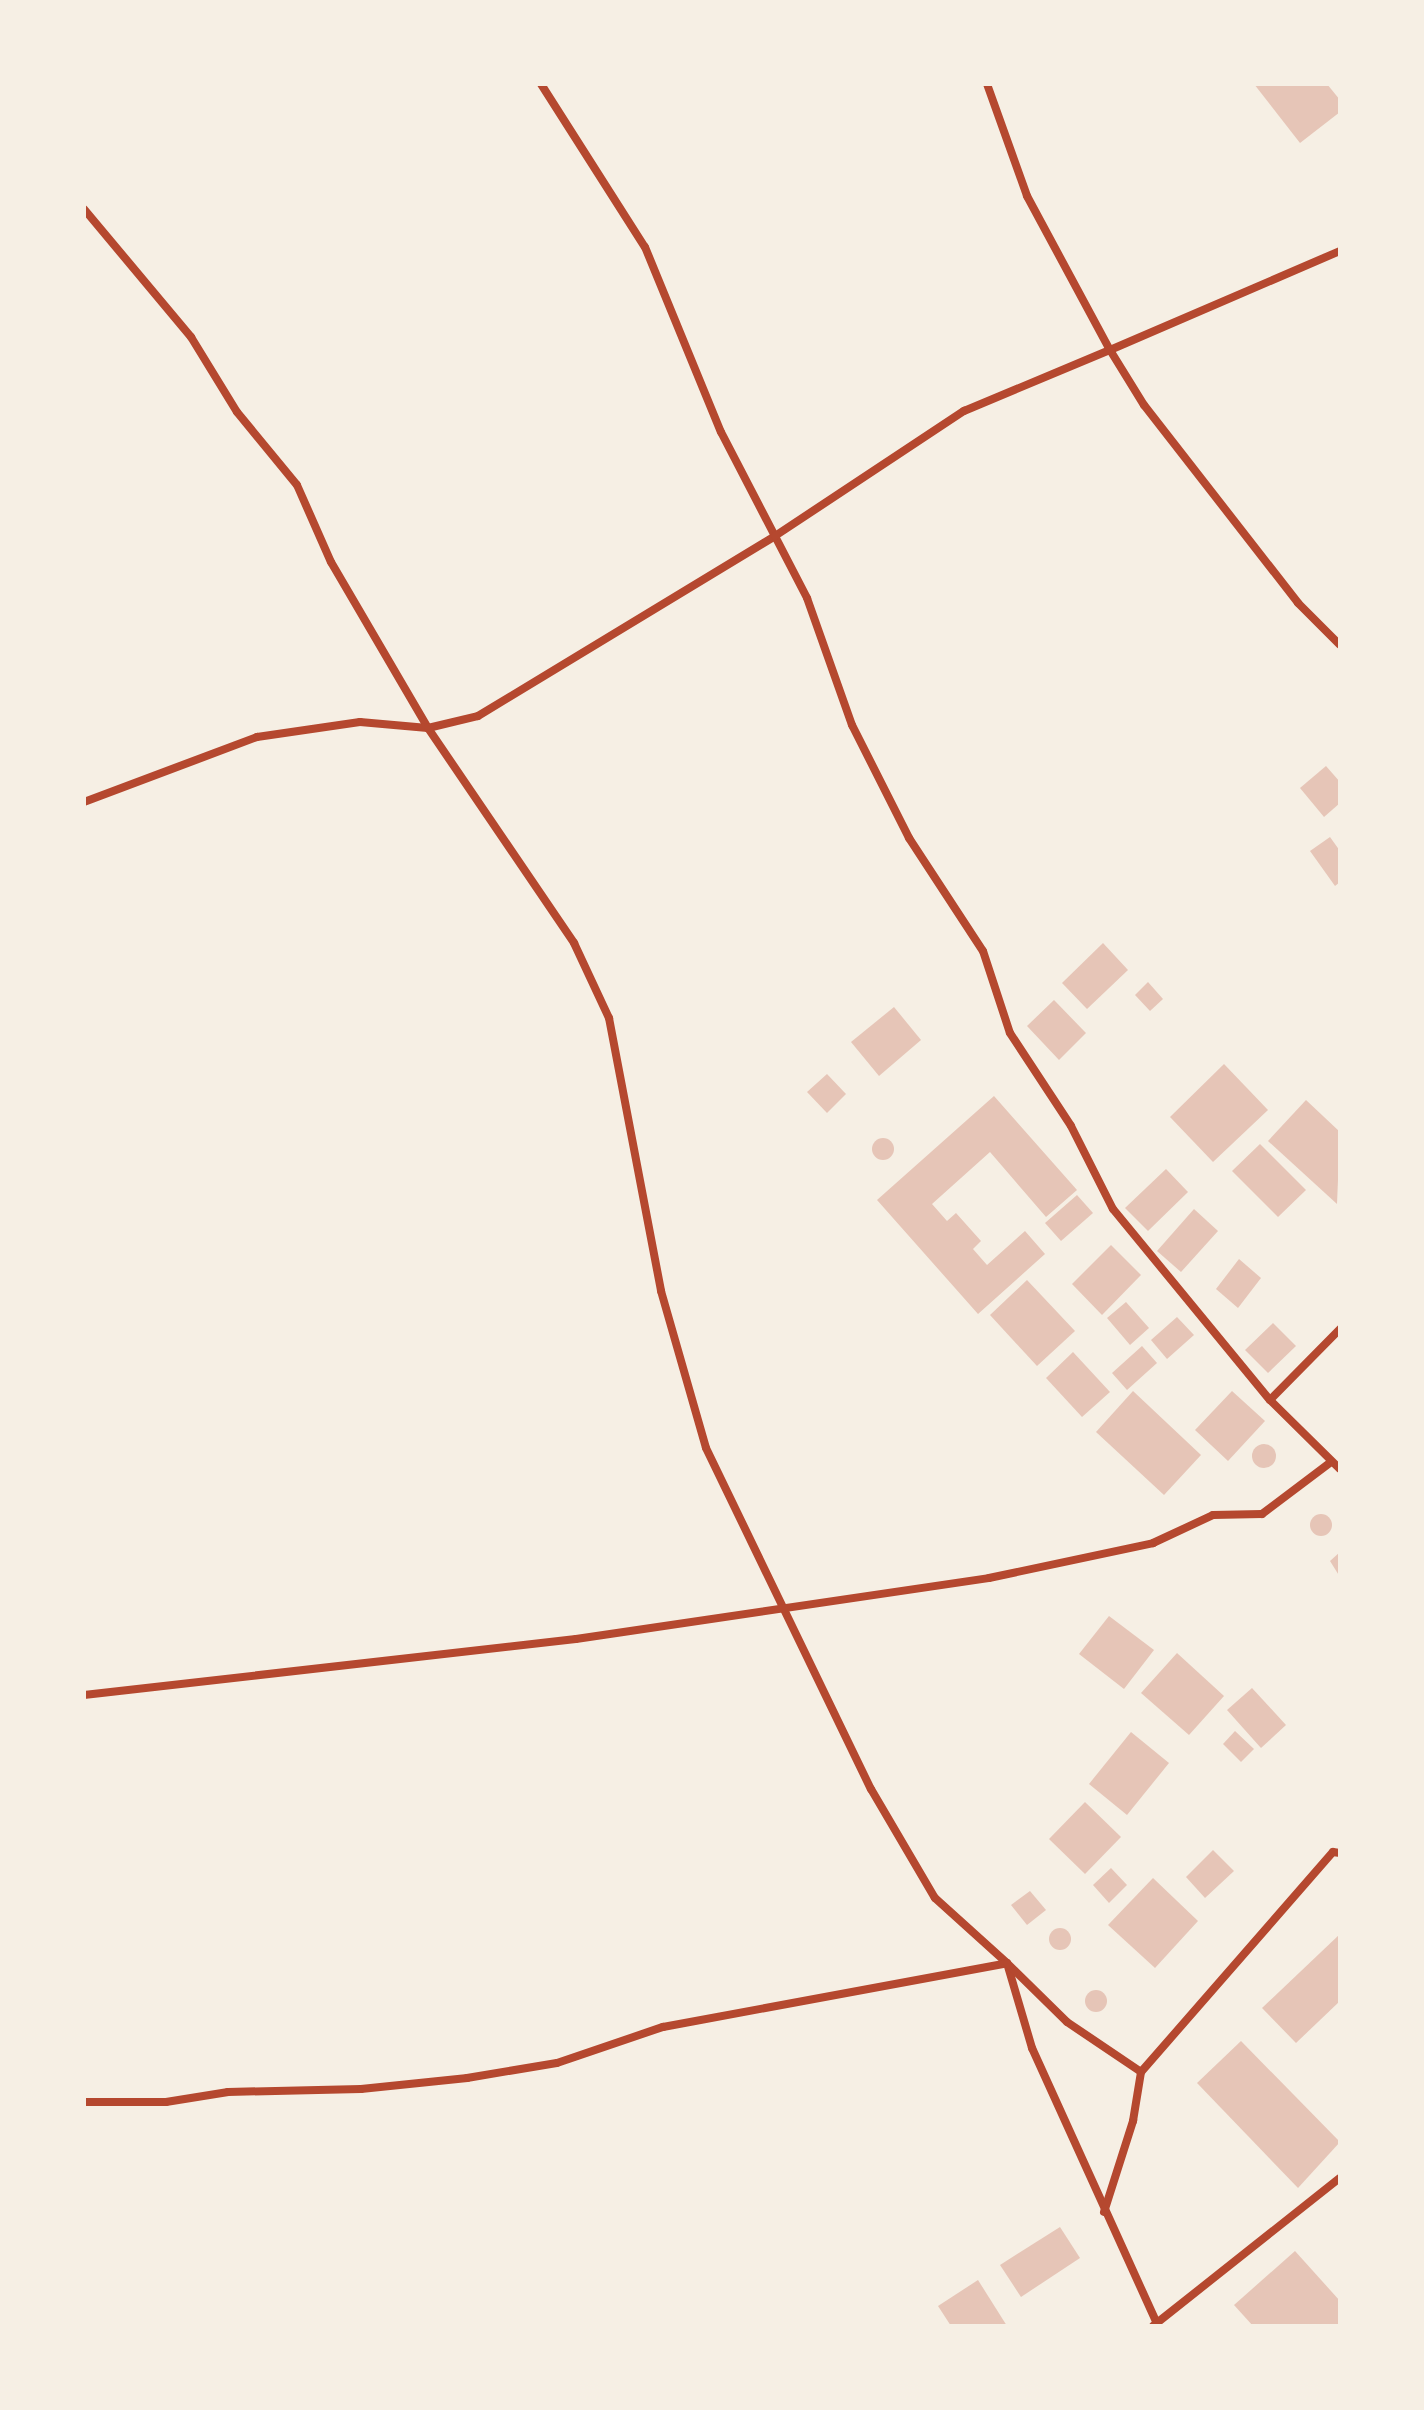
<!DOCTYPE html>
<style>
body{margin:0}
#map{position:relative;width:1424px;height:2410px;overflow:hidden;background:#f6efe4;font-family:Montserrat,sans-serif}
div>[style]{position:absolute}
.building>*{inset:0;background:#e6c5b7}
.round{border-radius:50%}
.minor>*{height:8px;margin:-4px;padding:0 4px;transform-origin:4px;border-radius:4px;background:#b5482f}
span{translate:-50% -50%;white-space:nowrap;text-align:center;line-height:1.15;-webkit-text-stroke:8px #f6efe4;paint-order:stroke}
.frame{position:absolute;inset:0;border:86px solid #f6efe4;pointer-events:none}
</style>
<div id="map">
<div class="building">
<div style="clip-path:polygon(1254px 84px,1327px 84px,1340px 100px,1340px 112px,1300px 143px)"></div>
<div style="clip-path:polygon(1326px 766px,1340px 782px,1340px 803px,1324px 817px,1300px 788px)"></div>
<div style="clip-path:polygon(1330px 837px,1340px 851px,1340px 882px,1335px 886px,1310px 851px)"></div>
<div style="clip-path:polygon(1103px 943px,1128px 970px,1087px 1009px,1062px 983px)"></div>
<div style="clip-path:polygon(1148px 982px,1163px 999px,1150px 1011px,1135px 995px)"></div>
<div style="clip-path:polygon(1054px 1000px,1086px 1033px,1059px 1060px,1027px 1026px)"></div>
<div style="clip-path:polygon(894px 1007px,921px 1040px,879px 1076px,851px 1042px)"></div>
<div style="clip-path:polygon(1224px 1064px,1268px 1110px,1213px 1162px,1170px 1117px)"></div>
<div style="clip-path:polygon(827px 1074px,846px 1094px,827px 1113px,807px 1092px)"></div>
<div style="clip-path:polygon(994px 1096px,1077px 1190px,1046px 1217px,990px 1152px,932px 1204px,947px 1221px,956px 1213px,981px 1241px,973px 1249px,987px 1265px,1025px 1231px,1045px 1254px,978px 1314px,877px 1200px)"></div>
<div style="clip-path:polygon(1306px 1100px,1340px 1132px,1337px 1204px,1268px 1141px)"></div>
<div class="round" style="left:872px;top:1138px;width:22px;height:22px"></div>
<div style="clip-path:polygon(1260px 1144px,1306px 1190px,1278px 1217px,1232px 1171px)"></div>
<div style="clip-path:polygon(1166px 1169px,1188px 1192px,1148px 1231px,1125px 1208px)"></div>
<div style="clip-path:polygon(1077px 1195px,1093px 1213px,1061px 1241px,1045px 1223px)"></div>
<div style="clip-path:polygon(1194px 1209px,1218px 1231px,1181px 1272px,1157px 1251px)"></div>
<div style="clip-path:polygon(1111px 1245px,1141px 1275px,1102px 1315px,1072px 1284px)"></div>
<div style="clip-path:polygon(1239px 1259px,1261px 1278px,1238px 1308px,1216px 1289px)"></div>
<div style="clip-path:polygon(1027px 1280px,1075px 1331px,1037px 1366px,990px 1315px)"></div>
<div style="clip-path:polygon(1126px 1302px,1149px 1328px,1130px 1345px,1107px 1318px)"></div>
<div style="clip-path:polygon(1177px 1317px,1194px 1335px,1167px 1359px,1151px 1340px)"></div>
<div style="clip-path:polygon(1273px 1323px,1296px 1346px,1268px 1373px,1245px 1350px)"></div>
<div style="clip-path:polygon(1142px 1346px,1157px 1363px,1127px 1390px,1112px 1373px)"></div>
<div style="clip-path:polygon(1073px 1352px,1110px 1392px,1082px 1417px,1046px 1378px)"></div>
<div style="clip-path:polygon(1133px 1391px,1201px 1455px,1164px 1495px,1096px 1432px)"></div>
<div style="clip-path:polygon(1232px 1391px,1265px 1421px,1228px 1461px,1195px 1430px)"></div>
<div class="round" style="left:1252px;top:1444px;width:24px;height:24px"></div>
<div class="round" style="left:1310px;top:1514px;width:22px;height:22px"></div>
<div style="clip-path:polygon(1340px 1552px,1340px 1577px,1330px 1561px)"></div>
<div style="clip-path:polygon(1109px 1616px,1154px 1650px,1124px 1689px,1079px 1654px)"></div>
<div style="clip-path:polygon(1177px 1653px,1224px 1696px,1189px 1735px,1141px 1693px)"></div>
<div style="clip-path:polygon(1252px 1688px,1286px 1725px,1261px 1748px,1227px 1710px)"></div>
<div style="clip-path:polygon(1235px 1731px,1254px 1749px,1241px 1762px,1223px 1744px)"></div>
<div style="clip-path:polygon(1131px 1732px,1169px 1763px,1127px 1815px,1089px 1784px)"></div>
<div style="clip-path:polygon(1085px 1802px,1121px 1837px,1085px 1874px,1049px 1839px)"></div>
<div style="clip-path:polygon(1213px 1850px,1234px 1871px,1205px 1898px,1186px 1877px)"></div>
<div style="clip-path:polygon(1111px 1868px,1127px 1885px,1109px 1903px,1093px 1885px)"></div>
<div style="clip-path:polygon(1153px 1878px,1198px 1921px,1155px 1968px,1108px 1925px)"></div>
<div style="clip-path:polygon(1030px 1891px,1046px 1910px,1027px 1925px,1011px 1905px)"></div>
<div class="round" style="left:1049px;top:1928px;width:22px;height:22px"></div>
<div style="clip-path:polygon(1340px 1934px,1340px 2001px,1296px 2043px,1262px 2008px)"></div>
<div class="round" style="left:1085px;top:1990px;width:22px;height:22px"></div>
<div style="clip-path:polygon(1241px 2041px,1340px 2142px,1298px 2188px,1197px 2083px)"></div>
<div style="clip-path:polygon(1060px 2227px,1080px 2258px,1021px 2297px,1000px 2265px)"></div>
<div style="clip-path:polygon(1295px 2251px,1340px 2301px,1340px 2326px,1253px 2326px,1234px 2305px)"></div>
<div style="clip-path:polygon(978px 2280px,1007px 2326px,951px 2326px,938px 2306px)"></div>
</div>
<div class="minor">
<div style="left:541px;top:84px;width:193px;rotate:57.5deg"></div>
<div style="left:645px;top:247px;width:200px;rotate:67.7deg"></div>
<div style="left:721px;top:432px;width:187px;rotate:62.6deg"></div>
<div style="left:807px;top:598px;width:135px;rotate:70.5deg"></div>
<div style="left:852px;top:725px;width:127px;rotate:63.2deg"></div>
<div style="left:909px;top:838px;width:135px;rotate:56.8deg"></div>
<div style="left:983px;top:951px;width:86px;rotate:71.8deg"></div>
<div style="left:1010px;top:1033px;width:111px;rotate:56.7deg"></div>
<div style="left:1071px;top:1126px;width:93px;rotate:63.2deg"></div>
<div style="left:1113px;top:1209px;width:247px;rotate:50.6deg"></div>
<div style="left:1270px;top:1400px;width:98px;rotate:44.6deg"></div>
<div style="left:987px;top:84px;width:119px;rotate:70.3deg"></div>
<div style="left:1027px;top:196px;width:175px;rotate:61.7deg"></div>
<div style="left:1110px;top:350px;width:250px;rotate:-23.3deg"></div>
<div style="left:84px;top:209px;width:167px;rotate:50.1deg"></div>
<div style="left:191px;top:337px;width:88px;rotate:58.5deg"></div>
<div style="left:237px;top:412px;width:94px;rotate:50.6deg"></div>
<div style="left:297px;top:485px;width:84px;rotate:66.2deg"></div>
<div style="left:331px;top:562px;width:192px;rotate:59.7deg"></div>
<div style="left:428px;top:728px;width:260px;rotate:55.8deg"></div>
<div style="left:574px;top:943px;width:83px;rotate:65deg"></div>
<div style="left:609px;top:1018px;width:278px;rotate:79.2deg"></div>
<div style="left:661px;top:1291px;width:163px;rotate:74deg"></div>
<div style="left:706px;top:1448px;width:379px;rotate:64.2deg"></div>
<div style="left:871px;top:1789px;width:126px;rotate:59.6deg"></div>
<div style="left:935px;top:1898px;width:97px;rotate:42.1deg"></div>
<div style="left:1007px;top:1963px;width:89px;rotate:73.6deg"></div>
<div style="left:1032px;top:2048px;width:305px;rotate:65.6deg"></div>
<div style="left:84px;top:802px;width:185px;rotate:-20.6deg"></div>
<div style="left:257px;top:737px;width:104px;rotate:-8.3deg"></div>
<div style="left:360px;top:722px;width:68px;rotate:5deg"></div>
<div style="left:428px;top:728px;width:51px;rotate:-13.5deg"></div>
<div style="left:478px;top:716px;width:347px;rotate:-31.2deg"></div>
<div style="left:775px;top:536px;width:227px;rotate:-33.5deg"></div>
<div style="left:964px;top:411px;width:158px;rotate:-22.7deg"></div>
<div style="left:1110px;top:350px;width:65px;rotate:58.3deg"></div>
<div style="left:1144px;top:405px;width:251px;rotate:52.1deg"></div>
<div style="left:1298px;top:603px;width:59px;rotate:45deg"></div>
<div style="left:1270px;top:1400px;width:100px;rotate:-45.4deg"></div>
<div style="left:84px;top:1695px;width:495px;rotate:-6.5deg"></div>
<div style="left:576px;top:1639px;width:417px;rotate:-8.4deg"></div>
<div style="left:989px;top:1578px;width:168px;rotate:-12deg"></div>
<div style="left:1153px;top:1543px;width:66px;rotate:-25deg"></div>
<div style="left:1213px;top:1515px;width:49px;rotate:-1.2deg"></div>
<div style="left:1262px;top:1514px;width:86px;rotate:-37deg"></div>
<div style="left:84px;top:2102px;width:82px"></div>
<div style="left:166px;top:2102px;width:63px;rotate:-9.2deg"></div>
<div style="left:228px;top:2092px;width:133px;rotate:-1.3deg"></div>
<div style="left:361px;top:2089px;width:107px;rotate:-5.9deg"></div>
<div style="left:467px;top:2078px;width:91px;rotate:-9.5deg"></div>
<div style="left:557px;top:2063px;width:112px;rotate:-18.8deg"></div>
<div style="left:663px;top:2027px;width:350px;rotate:-10.5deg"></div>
<div style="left:1007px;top:1963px;width:84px;rotate:44.5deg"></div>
<div style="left:1067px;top:2022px;width:89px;rotate:34deg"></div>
<div style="left:1141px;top:2072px;width:292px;rotate:-48.9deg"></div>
<div style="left:1333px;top:1852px;width:7px;rotate:8deg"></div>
<div style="left:1104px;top:2212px;width:96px;rotate:-72.3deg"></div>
<div style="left:1133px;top:2121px;width:50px;rotate:-80.7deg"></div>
<div style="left:1153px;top:2326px;width:238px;rotate:-38.4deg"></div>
</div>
<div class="frame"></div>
</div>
